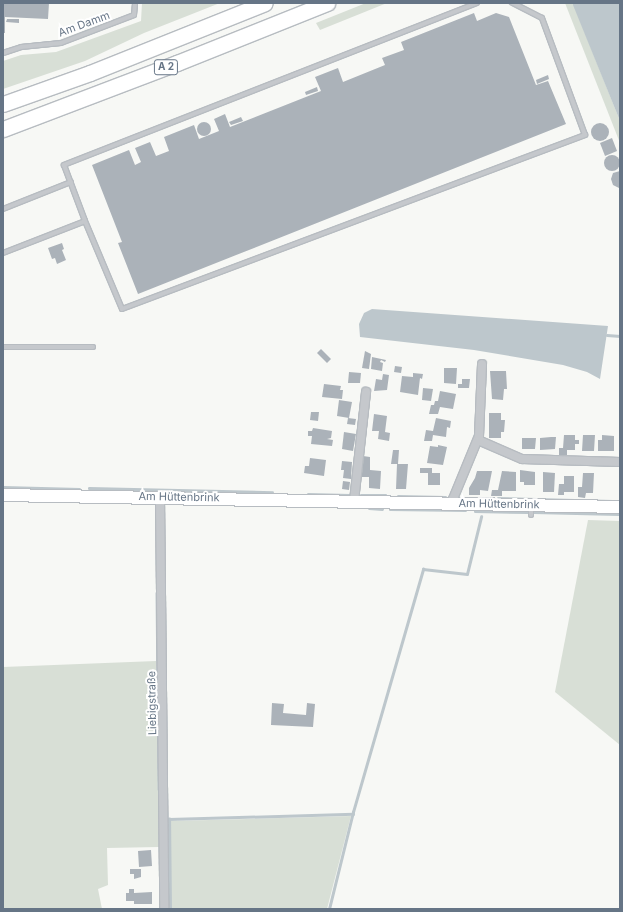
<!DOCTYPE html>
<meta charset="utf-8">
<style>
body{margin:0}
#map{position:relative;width:623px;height:912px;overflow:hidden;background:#f7f8f5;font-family:Inter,sans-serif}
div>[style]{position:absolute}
.green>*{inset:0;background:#d8dfd6}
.water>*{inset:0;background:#bdc7cc}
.stream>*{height:2.5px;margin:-1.25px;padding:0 1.25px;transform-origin:1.25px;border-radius:1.25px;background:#bdc7cc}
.building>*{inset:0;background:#abb2b9}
.round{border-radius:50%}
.roads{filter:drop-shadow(1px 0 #b7bcc1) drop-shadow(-1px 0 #b7bcc1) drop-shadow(0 1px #b7bcc1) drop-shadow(0 -1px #b7bcc1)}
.lane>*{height:4px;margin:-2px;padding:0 2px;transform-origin:2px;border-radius:2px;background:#c5c8cc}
.street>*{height:8px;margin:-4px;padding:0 4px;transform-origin:4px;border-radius:4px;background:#c5c8cc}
.secondary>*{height:12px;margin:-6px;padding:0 6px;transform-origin:6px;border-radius:6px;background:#fff}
.highway>*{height:15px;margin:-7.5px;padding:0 7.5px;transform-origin:7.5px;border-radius:7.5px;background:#fff}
span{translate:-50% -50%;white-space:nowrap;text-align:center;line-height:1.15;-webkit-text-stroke:4px #fff;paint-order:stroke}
.shield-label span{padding:1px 3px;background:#fff;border:1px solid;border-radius:3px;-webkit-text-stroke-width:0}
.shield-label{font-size:10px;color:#667586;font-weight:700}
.street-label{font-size:11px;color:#667586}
.frame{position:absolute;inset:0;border:4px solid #667586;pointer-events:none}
</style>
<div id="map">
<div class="green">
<div style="clip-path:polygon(142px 3px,220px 3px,144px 33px,85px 61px,3px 89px,3px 61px,21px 55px,56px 52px,141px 21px)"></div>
<div style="clip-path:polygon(366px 3px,387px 3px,320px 30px,316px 23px)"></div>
<div style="clip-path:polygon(565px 3px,573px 3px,620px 121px,620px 143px)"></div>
<div style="clip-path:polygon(588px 520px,620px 521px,620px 745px,555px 692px)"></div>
<div style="clip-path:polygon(156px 661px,159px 847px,107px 848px,108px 885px,98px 889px,102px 909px,3px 909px,3px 667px)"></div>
<div style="clip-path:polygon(351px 816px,327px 909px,171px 909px,171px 821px)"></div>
</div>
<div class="water">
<div style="clip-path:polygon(573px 3px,620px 3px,620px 121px,573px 5px)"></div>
<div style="clip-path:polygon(372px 309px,608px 326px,600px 379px,587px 372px,563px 365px,474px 350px,360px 337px,359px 324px,364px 313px)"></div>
</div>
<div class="stream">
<div style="left:607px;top:335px;width:13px;rotate:4deg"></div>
<div style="left:3px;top:487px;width:76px;rotate:1.5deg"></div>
<div style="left:89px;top:488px;width:183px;rotate:1.3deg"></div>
<div style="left:308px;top:494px;width:41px;rotate:1.4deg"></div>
<div style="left:361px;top:495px;width:25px"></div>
<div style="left:398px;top:496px;width:47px;rotate:1.2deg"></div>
<div style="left:498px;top:498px;width:114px;rotate:1.5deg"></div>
<div style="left:302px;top:507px;width:7px"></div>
<div style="left:369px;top:508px;width:13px;rotate:4deg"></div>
<div style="left:390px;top:509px;width:75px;rotate:0.8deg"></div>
<div style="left:475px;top:511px;width:52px;rotate:1.1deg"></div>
<div style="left:534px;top:512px;width:84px;rotate:1.4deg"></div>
<div style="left:157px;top:593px;width:196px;rotate:89.4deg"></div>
<div style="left:170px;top:909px;width:90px;rotate:-90.6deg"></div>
<div style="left:169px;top:819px;width:184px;rotate:-1.6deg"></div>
<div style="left:329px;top:909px;width:100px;rotate:-76.1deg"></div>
<div style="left:353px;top:812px;width:253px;rotate:-73.9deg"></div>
<div style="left:423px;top:569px;width:44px;rotate:6.5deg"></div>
<div style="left:467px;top:574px;width:59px;rotate:-76.2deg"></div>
</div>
<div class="building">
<div style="clip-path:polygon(3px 3px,49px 3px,48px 19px,5px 17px,5px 33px,3px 33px)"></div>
<div style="clip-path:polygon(474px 13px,477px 21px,496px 13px,509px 17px,536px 85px,548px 81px,566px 124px,138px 294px,118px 243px,122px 242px,92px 165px,129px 150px,135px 165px,141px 162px,135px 148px,150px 142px,156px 156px,169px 151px,164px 137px,194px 125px,199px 139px,219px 131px,214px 119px,225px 114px,230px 127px,321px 91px,315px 77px,338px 68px,343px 82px,385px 65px,382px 58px,404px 50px,401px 42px)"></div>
<div style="clip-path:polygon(7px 19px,19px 19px,19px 23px,6px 22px)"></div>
<div style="clip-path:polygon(548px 75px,549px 79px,537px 84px,536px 80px)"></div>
<div style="clip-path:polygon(317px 87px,318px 91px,306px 95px,305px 92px)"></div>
<div style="clip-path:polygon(241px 117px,243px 121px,231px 125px,229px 122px)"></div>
<div class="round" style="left:197px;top:122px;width:14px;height:14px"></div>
<div class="round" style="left:591px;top:123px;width:18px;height:18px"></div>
<div style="clip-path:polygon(612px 138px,617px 151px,605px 156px,600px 143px)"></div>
<div class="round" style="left:604px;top:155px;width:16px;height:16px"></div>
<div style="clip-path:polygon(620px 171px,620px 188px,619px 188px,613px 185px,611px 179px,613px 173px)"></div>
<div style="clip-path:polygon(62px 243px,64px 249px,62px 250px,66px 260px,57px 264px,55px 258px,52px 259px,48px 248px)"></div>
<div style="clip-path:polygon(321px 349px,331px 359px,327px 363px,317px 353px)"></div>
<div style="clip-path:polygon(365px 351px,371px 354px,369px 369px,362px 368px)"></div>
<div style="clip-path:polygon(372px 357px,386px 360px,385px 362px,381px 360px,380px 362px,383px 363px,382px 371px,371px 369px)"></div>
<div style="clip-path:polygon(395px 366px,402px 367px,401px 373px,394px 372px)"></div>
<div style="clip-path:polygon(444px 368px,457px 368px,456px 384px,444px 383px)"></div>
<div style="clip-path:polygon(490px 371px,506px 371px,507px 389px,504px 389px,503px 400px,492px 399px)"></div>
<div style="clip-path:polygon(349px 372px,361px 373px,360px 383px,348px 383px)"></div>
<div style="clip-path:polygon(413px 373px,423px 374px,422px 379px,420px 378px,418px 395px,400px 392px,402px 376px,413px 377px)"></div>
<div style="clip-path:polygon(383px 374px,389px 375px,387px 390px,374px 391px,376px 379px,382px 380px)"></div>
<div style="clip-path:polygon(462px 379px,470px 379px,469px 388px,458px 388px,458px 384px,462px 384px)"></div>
<div style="clip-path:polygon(324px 384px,341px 386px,340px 390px,343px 390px,342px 399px,322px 397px)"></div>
<div style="clip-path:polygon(423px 388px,433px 389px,431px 401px,422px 400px)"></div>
<div style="clip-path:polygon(440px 391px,456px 394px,453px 409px,440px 407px,438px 414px,429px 414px,431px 405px,434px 405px,435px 401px,438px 401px)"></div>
<div style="clip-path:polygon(339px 400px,352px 402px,349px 418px,337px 416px)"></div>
<div style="clip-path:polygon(311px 412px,319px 412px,318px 421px,310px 420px)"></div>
<div style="clip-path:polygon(489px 413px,501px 413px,501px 420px,505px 420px,504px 432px,501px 432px,501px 438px,489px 438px)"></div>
<div style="clip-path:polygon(374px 414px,387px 416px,385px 432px,390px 433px,389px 441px,378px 439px,379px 431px,372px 431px)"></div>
<div style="clip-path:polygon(348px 418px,356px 419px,355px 425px,347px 424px)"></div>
<div style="clip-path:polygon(436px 418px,451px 421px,450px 428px,447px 427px,446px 437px,433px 435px,432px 441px,424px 441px,426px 430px,433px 431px)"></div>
<div style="clip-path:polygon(313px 428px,332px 431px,331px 438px,327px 439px,333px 440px,332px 446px,311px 444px,312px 436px,308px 436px,308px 431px,312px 431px)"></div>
<div style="clip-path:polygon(344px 432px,356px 434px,353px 451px,342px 449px)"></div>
<div style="clip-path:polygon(564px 435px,575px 435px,575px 440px,579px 440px,579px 444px,575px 444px,575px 450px,567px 450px,567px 455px,559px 455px,559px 448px,563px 448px)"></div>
<div style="clip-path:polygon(583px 435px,595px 435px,594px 451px,582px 451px)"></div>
<div style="clip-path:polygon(602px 435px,614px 436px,614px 451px,598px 451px,598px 440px,602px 440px)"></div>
<div style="clip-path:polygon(551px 437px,556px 437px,555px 449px,540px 450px,540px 438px)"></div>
<div style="clip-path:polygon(522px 438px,536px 438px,535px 449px,522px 449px)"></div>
<div style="clip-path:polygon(438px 445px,447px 447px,443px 465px,427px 463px,430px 446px,438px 447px)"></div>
<div style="clip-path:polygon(393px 450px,399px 450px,398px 464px,408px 464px,406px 489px,396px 489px,397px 464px,391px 464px)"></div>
<div style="clip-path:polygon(363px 456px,370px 457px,370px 470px,381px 471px,380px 489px,369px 488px,369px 477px,361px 477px)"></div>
<div style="clip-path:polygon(310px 458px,326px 460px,324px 476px,304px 473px,305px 466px,309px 466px)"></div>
<div style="clip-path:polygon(342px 461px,352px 462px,351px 479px,343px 478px,344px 470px,341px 470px)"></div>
<div style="clip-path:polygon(420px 468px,432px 468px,432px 473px,440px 473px,440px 485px,428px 485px,428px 473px,420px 473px)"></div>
<div style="clip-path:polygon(520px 470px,535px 472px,535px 485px,524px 485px,524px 482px,520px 482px)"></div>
<div style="clip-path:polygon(477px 471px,492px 471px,488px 491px,480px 490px,480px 495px,469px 495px,469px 488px,475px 478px)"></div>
<div style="clip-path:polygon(502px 471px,516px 472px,516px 491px,502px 491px,502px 496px,491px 496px,492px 490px,498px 490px)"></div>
<div style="clip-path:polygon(543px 472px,555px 473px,554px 492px,543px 492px)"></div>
<div style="clip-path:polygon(583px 473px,594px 473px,593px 493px,586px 493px,585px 498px,578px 497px,578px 487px,582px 487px)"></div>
<div style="clip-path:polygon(564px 476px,574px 476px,574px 492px,564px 492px,564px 495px,558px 495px,559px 484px,564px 484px)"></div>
<div style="clip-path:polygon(343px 481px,350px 482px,349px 490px,342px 489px)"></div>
<div style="clip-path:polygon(272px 703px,284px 704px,283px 713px,306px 715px,307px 703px,315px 704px,313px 727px,271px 725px)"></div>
<div style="clip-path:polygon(151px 850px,152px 866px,139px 867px,138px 851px)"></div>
<div style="clip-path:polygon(130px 869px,141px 869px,141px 877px,134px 879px,134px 874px,130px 874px)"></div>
<div style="clip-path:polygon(129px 889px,134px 889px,134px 893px,152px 892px,152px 904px,134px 904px,134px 901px,126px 901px,126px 893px,129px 893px)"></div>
</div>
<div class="roads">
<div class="lane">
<div style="left:477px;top:3px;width:444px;rotate:158.6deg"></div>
<div style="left:64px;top:165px;width:60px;rotate:69.4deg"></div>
<div style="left:85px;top:221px;width:95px;rotate:67.2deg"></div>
<div style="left:122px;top:309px;width:495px;rotate:-20.6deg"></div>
<div style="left:585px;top:135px;width:125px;rotate:-110.2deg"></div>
<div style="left:542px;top:18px;width:34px;rotate:-153deg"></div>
<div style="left:3px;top:53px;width:19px;rotate:-18deg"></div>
<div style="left:21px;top:47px;width:40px;rotate:-5.7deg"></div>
<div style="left:61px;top:43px;width:78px;rotate:-21deg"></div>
<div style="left:134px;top:15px;width:12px;rotate:-85deg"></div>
<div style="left:3px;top:209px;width:73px;rotate:-21.7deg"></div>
<div style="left:3px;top:253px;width:88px;rotate:-21.3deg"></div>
<div style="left:3px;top:347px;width:90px"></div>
<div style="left:531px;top:506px;width:9px;rotate:90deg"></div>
</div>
<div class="street">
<div style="left:478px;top:440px;width:48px;rotate:23.4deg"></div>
<div style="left:522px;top:459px;width:98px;rotate:1.8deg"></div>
<div style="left:160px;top:497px;width:412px;rotate:89.4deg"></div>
<div style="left:354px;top:501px;width:110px;rotate:-83.7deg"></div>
<div style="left:454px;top:503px;width:4px;rotate:-104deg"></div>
<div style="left:453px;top:499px;width:68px;rotate:-67.6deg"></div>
<div style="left:479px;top:436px;width:72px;rotate:-87.6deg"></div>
</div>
<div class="secondary">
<div style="left:3px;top:495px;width:617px;rotate:1.11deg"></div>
</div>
<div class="highway">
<div style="left:3px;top:104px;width:92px;rotate:-19.6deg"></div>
<div style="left:90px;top:73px;width:188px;rotate:-21.8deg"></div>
<div style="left:3px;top:129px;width:186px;rotate:-20.8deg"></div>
<div style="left:177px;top:63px;width:162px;rotate:-21.8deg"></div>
</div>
</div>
<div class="shield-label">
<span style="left:166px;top:67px">A 2</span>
</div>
<div class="street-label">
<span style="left:84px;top:24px;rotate:-20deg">Am Damm</span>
<span style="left:179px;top:497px;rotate:1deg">Am Hüttenbrink</span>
<span style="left:499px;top:504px;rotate:1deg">Am Hüttenbrink</span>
<span style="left:152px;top:703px;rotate:-91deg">Liebigstraße</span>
</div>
<div class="frame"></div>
</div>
